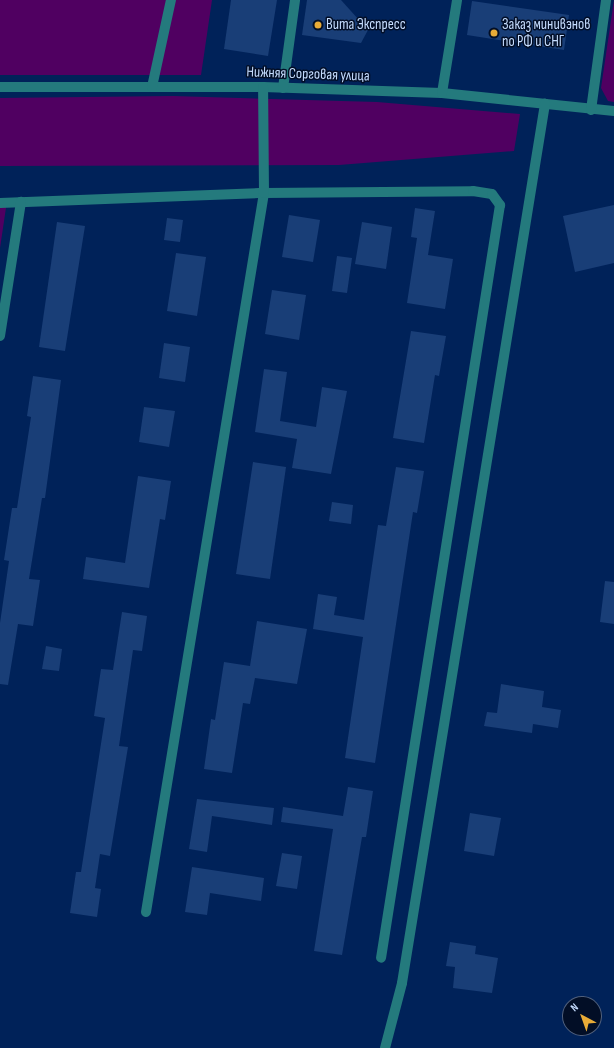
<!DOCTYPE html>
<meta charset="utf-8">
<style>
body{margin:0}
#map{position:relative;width:614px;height:1048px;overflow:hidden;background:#002259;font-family:"Sofia Sans Condensed",sans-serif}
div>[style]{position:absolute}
.green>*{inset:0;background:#500061}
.building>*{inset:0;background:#193e77}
.minor>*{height:10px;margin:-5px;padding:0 5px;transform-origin:5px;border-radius:5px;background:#247a7d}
.dots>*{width:11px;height:11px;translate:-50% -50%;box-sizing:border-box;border:2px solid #020e26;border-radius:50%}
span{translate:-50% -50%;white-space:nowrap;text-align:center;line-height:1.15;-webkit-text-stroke:3px #020e26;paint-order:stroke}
.poi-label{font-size:15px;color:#c5dcfe}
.left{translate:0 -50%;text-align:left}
.street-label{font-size:15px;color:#c5dcfe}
.north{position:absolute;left:562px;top:996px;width:40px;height:40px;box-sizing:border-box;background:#020e26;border:1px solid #50607c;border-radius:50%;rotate:319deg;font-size:11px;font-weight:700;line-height:16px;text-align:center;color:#c5dcfe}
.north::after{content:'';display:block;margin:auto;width:14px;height:18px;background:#e8ab37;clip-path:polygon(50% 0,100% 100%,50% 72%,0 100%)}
</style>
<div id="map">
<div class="green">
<div style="clip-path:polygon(0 0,212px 0,201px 75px,0 75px)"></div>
<div style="clip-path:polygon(614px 0,614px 102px,608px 101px,601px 88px)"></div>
<div style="clip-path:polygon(173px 96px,377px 102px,520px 114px,514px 151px,339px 165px,0 166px,0 98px)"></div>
<div style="clip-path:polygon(0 201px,7px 201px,0 248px)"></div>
</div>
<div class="building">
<div style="clip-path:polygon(231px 0,277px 0,268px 56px,224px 49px)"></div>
<div style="clip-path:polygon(307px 0,341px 0,368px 30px,361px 43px,302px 35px)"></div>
<div style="clip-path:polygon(472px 1px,569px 15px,564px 50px,467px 35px)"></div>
<div style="clip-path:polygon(614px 205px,614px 263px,575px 272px,563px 216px)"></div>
<div style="clip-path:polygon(415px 208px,435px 211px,428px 255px,453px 259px,445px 309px,407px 303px,417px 238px,411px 237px)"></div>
<div style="clip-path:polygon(289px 215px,320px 220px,313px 262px,282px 257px)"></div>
<div style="clip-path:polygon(167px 218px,183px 220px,180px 242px,164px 240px)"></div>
<div style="clip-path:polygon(57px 222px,85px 226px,65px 351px,39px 347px)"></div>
<div style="clip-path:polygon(362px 222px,392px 227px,386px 269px,355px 264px)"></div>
<div style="clip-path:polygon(176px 253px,206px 257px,197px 316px,167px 311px)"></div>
<div style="clip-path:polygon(337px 256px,352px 258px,347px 293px,332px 291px)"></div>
<div style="clip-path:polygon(272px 290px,306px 295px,299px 340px,265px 334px)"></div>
<div style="clip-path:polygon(411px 331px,446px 336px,439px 376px,435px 375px,424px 443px,393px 438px)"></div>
<div style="clip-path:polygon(164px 343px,190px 347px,185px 382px,159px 378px)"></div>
<div style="clip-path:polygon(264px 369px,287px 372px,280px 421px,316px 427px,322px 387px,347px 391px,331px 474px,292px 468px,297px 439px,255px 432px)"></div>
<div style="clip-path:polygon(33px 376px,61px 380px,45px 498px,42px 498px,29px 579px,40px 580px,33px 626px,18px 624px,8px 685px,0 684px,0 623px,9px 561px,4px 560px,12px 508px,17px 508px,31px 417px,27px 416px)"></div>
<div style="clip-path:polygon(144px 407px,175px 411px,169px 447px,139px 442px)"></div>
<div style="clip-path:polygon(253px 462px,286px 467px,270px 579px,236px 574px)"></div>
<div style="clip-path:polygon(396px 467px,424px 471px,417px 513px,413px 512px,375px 763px,345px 758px,363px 637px,313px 629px,318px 594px,337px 597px,334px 615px,364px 620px,378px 525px,386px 526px)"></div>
<div style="clip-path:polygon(138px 476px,171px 481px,165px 520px,160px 519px,149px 588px,83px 579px,86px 557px,125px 563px)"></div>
<div style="clip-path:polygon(332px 502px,353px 505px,351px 524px,329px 521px)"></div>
<div style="clip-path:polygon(605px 581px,614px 582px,614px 624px,600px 622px)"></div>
<div style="clip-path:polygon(122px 612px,147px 616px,142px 651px,133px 650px,119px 746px,128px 747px,110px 856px,100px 854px,95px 888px,101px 889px,97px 917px,70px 913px,76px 872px,81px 872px,105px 718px,94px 716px,101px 669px,113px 670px)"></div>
<div style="clip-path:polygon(257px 621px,307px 629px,297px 684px,255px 678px,250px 704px,243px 703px,232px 773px,204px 769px,211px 719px,215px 720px,224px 662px,250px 666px)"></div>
<div style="clip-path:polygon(46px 646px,62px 649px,59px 671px,42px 669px)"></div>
<div style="clip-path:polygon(501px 684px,544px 691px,542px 707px,561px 710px,558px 728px,533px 724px,532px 733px,484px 726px,487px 712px,497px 713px)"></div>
<div style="clip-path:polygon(348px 787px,373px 791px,366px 837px,362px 837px,342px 955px,314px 951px,333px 829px,281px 822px,283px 807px,343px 816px)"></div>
<div style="clip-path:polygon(197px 799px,274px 808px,272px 825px,212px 816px,207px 852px,189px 849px)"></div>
<div style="clip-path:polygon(470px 813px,501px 818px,494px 856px,464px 851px)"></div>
<div style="clip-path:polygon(282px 853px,302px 856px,297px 889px,276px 886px)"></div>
<div style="clip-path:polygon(192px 867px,264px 878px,261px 901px,210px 893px,207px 915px,185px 912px)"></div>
<div style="clip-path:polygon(450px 942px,476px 946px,475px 954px,498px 958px,492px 993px,453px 988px,455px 967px,446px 966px)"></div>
</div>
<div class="minor">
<div style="left:0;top:87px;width:263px"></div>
<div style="left:263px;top:87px;width:179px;rotate:1.9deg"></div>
<div style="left:442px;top:93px;width:173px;rotate:6deg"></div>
<div style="left:152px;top:87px;width:89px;rotate:-77.7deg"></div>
<div style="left:283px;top:88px;width:89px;rotate:-82.2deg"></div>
<div style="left:442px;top:93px;width:94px;rotate:-80.8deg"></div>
<div style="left:591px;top:110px;width:111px;rotate:-82.2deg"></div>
<div style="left:0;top:203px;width:264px;rotate:-2.2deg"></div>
<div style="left:264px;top:193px;width:209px;rotate:-0.5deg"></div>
<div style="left:473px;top:191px;width:19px;rotate:9deg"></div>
<div style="left:492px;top:194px;width:14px;rotate:54deg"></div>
<div style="left:500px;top:205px;width:762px;rotate:98.98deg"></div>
<div style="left:0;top:336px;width:136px;rotate:-81.1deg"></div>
<div style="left:146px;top:912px;width:729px;rotate:-80.68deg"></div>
<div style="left:264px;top:193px;width:106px;rotate:-90.5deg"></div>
<div style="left:385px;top:1048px;width:67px;rotate:-75.3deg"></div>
<div style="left:402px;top:983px;width:891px;rotate:-80.76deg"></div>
</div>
<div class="dots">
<div style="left:318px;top:25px;background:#e8ab37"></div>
<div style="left:494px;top:33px;background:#e8ab37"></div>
</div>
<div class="poi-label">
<span class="left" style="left:502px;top:33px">Заказ минивэнов<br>по РФ и СНГ</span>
<span class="left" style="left:326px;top:25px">Вита Экспресс</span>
</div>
<div class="street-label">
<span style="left:308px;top:74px;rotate:2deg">Нижняя Сорговая улица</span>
</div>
<div class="north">N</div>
</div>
